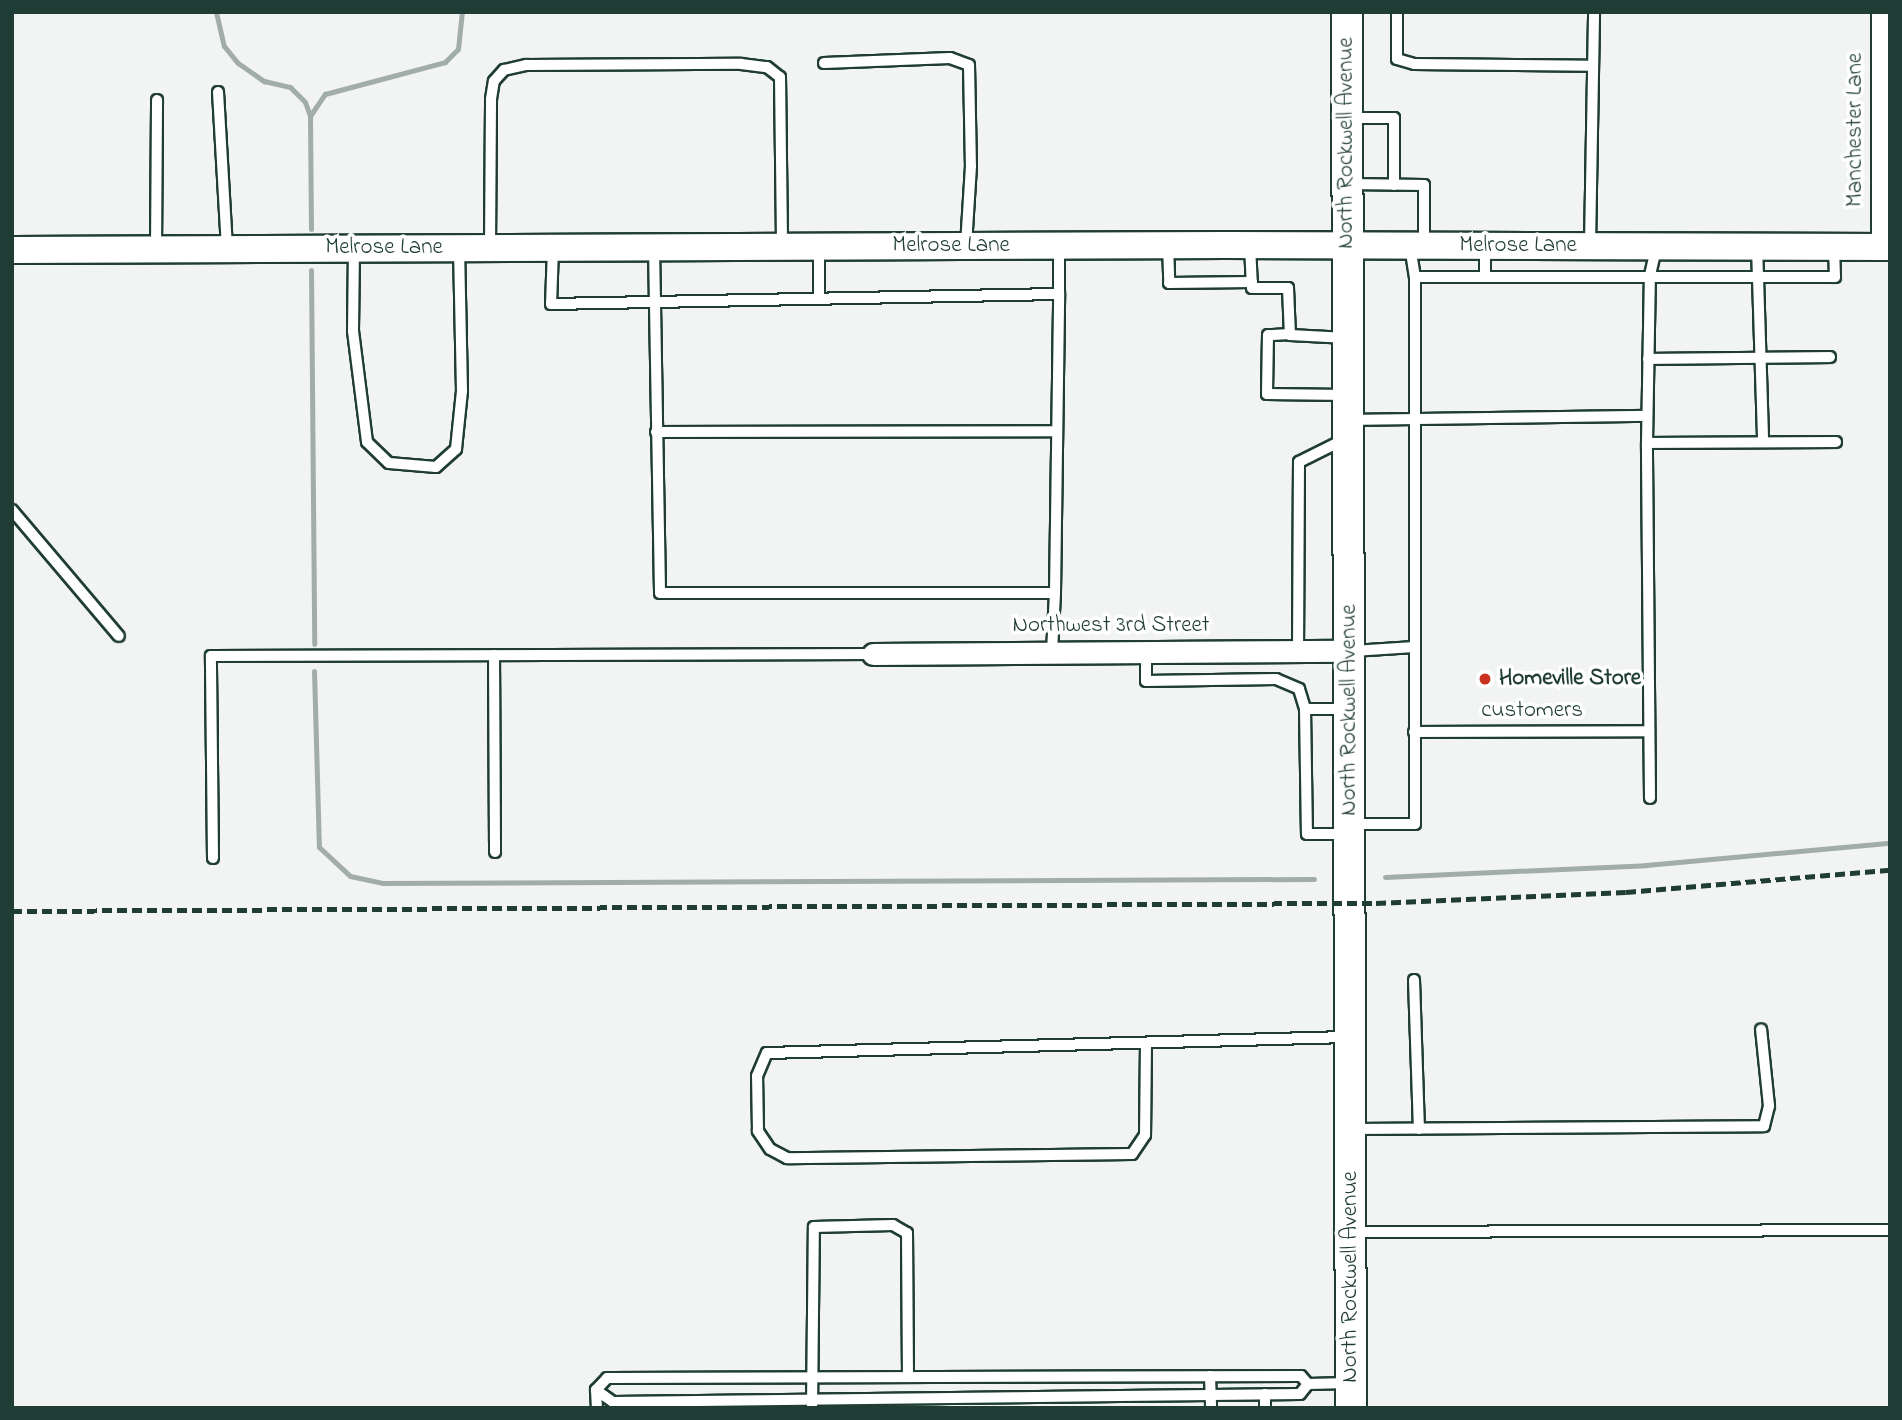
<!DOCTYPE html>
<style>
body{margin:0}
#map{position:relative;width:1902px;height:1420px;overflow:hidden;background:#f2f3f3;font-family:"Indie Flower",sans-serif}
div>[style]{position:absolute}
.stream>*{height:5px;margin:-2.5px;padding:0 2.5px;transform-origin:2.5px;border-radius:2.5px;background:#a1adaa}
.roads{filter:drop-shadow(2px 0 #1f3d34) drop-shadow(-2px 0 #1f3d34) drop-shadow(0 2px #1f3d34) drop-shadow(0 -2px #1f3d34)}
.service>*{height:10px;margin:-5px;padding:0 5px;transform-origin:5px;border-radius:5px;background:#fff}
.minor>*{height:21px;margin:-10.5px;padding:0 10.5px;transform-origin:10.5px;border-radius:10.5px;background:#fff}
.tertiary>*{height:26px;margin:-13px;padding:0 13px;transform-origin:13px;border-radius:13px;background:#fff}
.secondary>*{height:30px;margin:-15px;padding:0 15px;transform-origin:15px;border-radius:15px;background:#fff}
.rail>*{height:5px;margin-top:-2.5px;transform-origin:0;background:repeating-linear-gradient(90deg,#1f3d34 0 10px,transparent 0 15px)}
.dots>*{width:19px;height:19px;translate:-50% -50%;box-sizing:border-box;border:4px solid #fff;border-radius:50%}
span{translate:-50% -50%;white-space:nowrap;text-align:center;line-height:1.15;-webkit-text-stroke:7px #fff;paint-order:stroke}
.street-label{font-size:23px;color:#1f3d34}
.poi-label{font-size:23px;color:#1f3d34;font-weight:700}
.left{translate:0 -50%;text-align:left}
.frame{position:absolute;inset:0;border:14px solid #1f3d34;pointer-events:none}
</style>
<div id="map">
<div class="stream">
<div style="left:216px;top:12px;width:35px;rotate:77deg"></div>
<div style="left:224px;top:46px;width:22px;rotate:51deg"></div>
<div style="left:238px;top:63px;width:32px;rotate:35deg"></div>
<div style="left:264px;top:81px;width:27px;rotate:13deg"></div>
<div style="left:290px;top:87px;width:21px;rotate:45deg"></div>
<div style="left:305px;top:102px;width:15px;rotate:70deg"></div>
<div style="left:310px;top:116px;width:113px;rotate:89.5deg"></div>
<div style="left:310px;top:116px;width:27px;rotate:-56deg"></div>
<div style="left:325px;top:94px;width:124px;rotate:-14.9deg"></div>
<div style="left:445px;top:62px;width:18px;rotate:-45deg"></div>
<div style="left:458px;top:49px;width:37px;rotate:-84deg"></div>
<div style="left:311px;top:270px;width:374px;rotate:89.5deg"></div>
<div style="left:314px;top:671px;width:176px;rotate:88.4deg"></div>
<div style="left:319px;top:847px;width:42px;rotate:43.1deg"></div>
<div style="left:350px;top:876px;width:33px;rotate:12deg"></div>
<div style="left:382px;top:883px;width:932px;rotate:-0.25deg"></div>
<div style="left:1385px;top:877px;width:261px;rotate:-2.6deg"></div>
<div style="left:1646px;top:865px;width:245px;rotate:-5.2deg"></div>
</div>
<div class="roads">
<div class="service">
<div style="left:1397px;top:12px;width:47px;rotate:90deg"></div>
<div style="left:1397px;top:59px;width:18px;rotate:16deg"></div>
<div style="left:1414px;top:64px;width:178px;rotate:0.6deg"></div>
<div style="left:824px;top:63px;width:126px;rotate:-2.3deg"></div>
<div style="left:950px;top:58px;width:20px;rotate:20deg"></div>
<div style="left:969px;top:65px;width:101px;rotate:88.9deg"></div>
<div style="left:971px;top:166px;width:79px;rotate:93.6deg"></div>
<div style="left:218px;top:92px;width:157px;rotate:86.7deg"></div>
<div style="left:1349px;top:118px;width:45px"></div>
<div style="left:1394px;top:118px;width:67px;rotate:90deg"></div>
<div style="left:1349px;top:184px;width:75px;rotate:0.8deg"></div>
<div style="left:1424px;top:185px;width:60px;rotate:90deg"></div>
<div style="left:1168px;top:245px;width:38px;rotate:88deg"></div>
<div style="left:1169px;top:283px;width:83px;rotate:-0.7deg"></div>
<div style="left:1250px;top:245px;width:43px;rotate:87.3deg"></div>
<div style="left:1252px;top:288px;width:36px"></div>
<div style="left:1288px;top:288px;width:47px;rotate:87.6deg"></div>
<div style="left:1290px;top:335px;width:57px;rotate:3deg"></div>
<div style="left:819px;top:246px;width:52px;rotate:90deg"></div>
<div style="left:1410px;top:246px;width:31px;rotate:81deg"></div>
<div style="left:1590px;top:246px;width:234px;rotate:-89deg"></div>
<div style="left:1757px;top:246px;width:196px;rotate:88.2deg"></div>
<div style="left:490px;top:247px;width:148px;rotate:-89.6deg"></div>
<div style="left:491px;top:99px;width:18px;rotate:-81deg"></div>
<div style="left:494px;top:81px;width:15px;rotate:-48deg"></div>
<div style="left:504px;top:70px;width:23px;rotate:-13deg"></div>
<div style="left:526px;top:65px;width:215px;rotate:-0.3deg"></div>
<div style="left:741px;top:64px;width:26px;rotate:7deg"></div>
<div style="left:767px;top:67px;width:16px;rotate:38deg"></div>
<div style="left:780px;top:77px;width:169px;rotate:89.3deg"></div>
<div style="left:654px;top:247px;width:346px;rotate:89deg"></div>
<div style="left:660px;top:593px;width:395px"></div>
<div style="left:1055px;top:593px;width:60px;rotate:92.9deg"></div>
<div style="left:354px;top:248px;width:83px;rotate:90.7deg"></div>
<div style="left:353px;top:331px;width:112px;rotate:82.8deg"></div>
<div style="left:367px;top:442px;width:30px;rotate:44deg"></div>
<div style="left:389px;top:463px;width:47px;rotate:4.9deg"></div>
<div style="left:436px;top:467px;width:27px;rotate:-42deg"></div>
<div style="left:456px;top:449px;width:58px;rotate:-84.1deg"></div>
<div style="left:462px;top:391px;width:143px;rotate:-91.2deg"></div>
<div style="left:553px;top:248px;width:56px;rotate:92deg"></div>
<div style="left:551px;top:304px;width:508px;rotate:-1.13deg"></div>
<div style="left:1059px;top:294px;width:49px;rotate:-90deg"></div>
<div style="left:156px;top:250px;width:150px;rotate:-89.6deg"></div>
<div style="left:1485px;top:277px;width:31px;rotate:-90deg"></div>
<div style="left:1290px;top:334px;width:22px;rotate:177deg"></div>
<div style="left:1268px;top:335px;width:59px;rotate:91deg"></div>
<div style="left:1267px;top:394px;width:80px;rotate:0.7deg"></div>
<div style="left:1648px;top:359px;width:182px;rotate:-0.6deg"></div>
<div style="left:1350px;top:420px;width:297px;rotate:-0.8deg"></div>
<div style="left:656px;top:432px;width:401px;rotate:-0.1deg"></div>
<div style="left:1647px;top:443px;width:189px;rotate:-0.3deg"></div>
<div style="left:12px;top:510px;width:165px;rotate:49.7deg"></div>
<div style="left:1055px;top:593px;width:299px;rotate:-89.2deg"></div>
<div style="left:1353px;top:651px;width:61px;rotate:-3.8deg"></div>
<div style="left:1146px;top:652px;width:29px;rotate:90deg"></div>
<div style="left:1146px;top:681px;width:130px;rotate:-0.9deg"></div>
<div style="left:1276px;top:679px;width:25px;rotate:23deg"></div>
<div style="left:1299px;top:689px;width:21px;rotate:73deg"></div>
<div style="left:1298px;top:652px;width:190px;rotate:-89.7deg"></div>
<div style="left:1299px;top:462px;width:51px;rotate:-26.6deg"></div>
<div style="left:494px;top:655px;width:197px;rotate:89.7deg"></div>
<div style="left:1347px;top:709px;width:42px;rotate:180deg"></div>
<div style="left:1305px;top:709px;width:125px;rotate:89.1deg"></div>
<div style="left:1307px;top:834px;width:41px"></div>
<div style="left:1414px;top:732px;width:235px;rotate:-0.2deg"></div>
<div style="left:1650px;top:798px;width:355px;rotate:-90.5deg"></div>
<div style="left:1647px;top:443px;width:168px;rotate:-89deg"></div>
<div style="left:1650px;top:275px;width:27px;rotate:-77deg"></div>
<div style="left:1353px;top:824px;width:62px"></div>
<div style="left:1415px;top:824px;width:547px;rotate:-90deg"></div>
<div style="left:1415px;top:277px;width:420px"></div>
<div style="left:1835px;top:277px;width:30px;rotate:-92deg"></div>
<div style="left:213px;top:858px;width:202px;rotate:-90.6deg"></div>
<div style="left:211px;top:656px;width:662px;rotate:-0.17deg"></div>
<div style="left:1414px;top:980px;width:149px;rotate:88.1deg"></div>
<div style="left:1146px;top:1043px;width:92px;rotate:90.6deg"></div>
<div style="left:1145px;top:1135px;width:23px;rotate:124deg"></div>
<div style="left:1132px;top:1154px;width:345px;rotate:179.3deg"></div>
<div style="left:787px;top:1158px;width:19px;rotate:-152deg"></div>
<div style="left:770px;top:1149px;width:22px;rotate:-124deg"></div>
<div style="left:758px;top:1131px;width:55px;rotate:-91deg"></div>
<div style="left:757px;top:1076px;width:25px;rotate:-67deg"></div>
<div style="left:767px;top:1053px;width:580px;rotate:-1.58deg"></div>
<div style="left:1353px;top:1129px;width:411px;rotate:-0.4deg"></div>
<div style="left:1764px;top:1126px;width:21px;rotate:-76deg"></div>
<div style="left:1769px;top:1106px;width:77px;rotate:-95.9deg"></div>
<div style="left:1354px;top:1232px;width:536px;rotate:-0.21deg"></div>
<div style="left:1210px;top:1376px;width:32px;rotate:88deg"></div>
<div style="left:1301px;top:1376px;width:11px;rotate:49deg"></div>
<div style="left:1308px;top:1384px;width:13px;rotate:129deg"></div>
<div style="left:1300px;top:1394px;width:687px;rotate:179.33deg"></div>
<div style="left:613px;top:1402px;width:21px;rotate:-145deg"></div>
<div style="left:596px;top:1390px;width:16px;rotate:-47deg"></div>
<div style="left:607px;top:1378px;width:694px;rotate:-0.17deg"></div>
<div style="left:1308px;top:1384px;width:40px;rotate:-1.4deg"></div>
<div style="left:596px;top:1390px;width:18px;rotate:87deg"></div>
<div style="left:1265px;top:1394px;width:14px;rotate:90deg"></div>
<div style="left:812px;top:1408px;width:181px;rotate:-89.4deg"></div>
<div style="left:814px;top:1227px;width:79px;rotate:-1.5deg"></div>
<div style="left:893px;top:1225px;width:16px;rotate:30deg"></div>
<div style="left:907px;top:1233px;width:143px;rotate:89.6deg"></div>
</div>
<div class="minor">
<div style="left:1882px;top:247px;width:235px;rotate:-90deg"></div>
<div style="left:873px;top:654px;width:477px;rotate:-0.4deg"></div>
</div>
<div class="tertiary">
<div style="left:12px;top:250px;width:1214px;rotate:-0.24deg"></div>
<div style="left:1226px;top:245px;width:664px;rotate:0.17deg"></div>
</div>
<div class="secondary">
<div style="left:1347px;top:12px;width:1396px;rotate:89.84deg"></div>
</div>
</div>
<div class="rail">
<div style="left:12px;top:911px;width:1364px;rotate:-0.34deg"></div>
<div style="left:1376px;top:903px;width:250px;rotate:-2.5deg"></div>
<div style="left:1626px;top:892px;width:265px;rotate:-4.8deg"></div>
</div>
<div class="dots">
<div style="left:1485px;top:679px;background:#c8321e"></div>
</div>
<div class="street-label">
<span style="left:1856px;top:130px;rotate:-90deg">Manchester Lane</span>
<span style="left:1347px;top:143px;rotate:-90deg">North Rockwell Avenue</span>
<span style="left:951px;top:246px">Melrose Lane</span>
<span style="left:1518px;top:246px">Melrose Lane</span>
<span style="left:384px;top:248px">Melrose Lane</span>
<span style="left:1111px;top:626px">Northwest 3rd Street</span>
<span style="left:1350px;top:710px;rotate:-90deg">North Rockwell Avenue</span>
<span style="left:1532px;top:711px">customers</span>
<span style="left:1351px;top:1277px;rotate:-90deg">North Rockwell Avenue</span>
</div>
<div class="poi-label">
<span class="left" style="left:1499px;top:679px">Homeville Store</span>
</div>
<div class="frame"></div>
</div>
